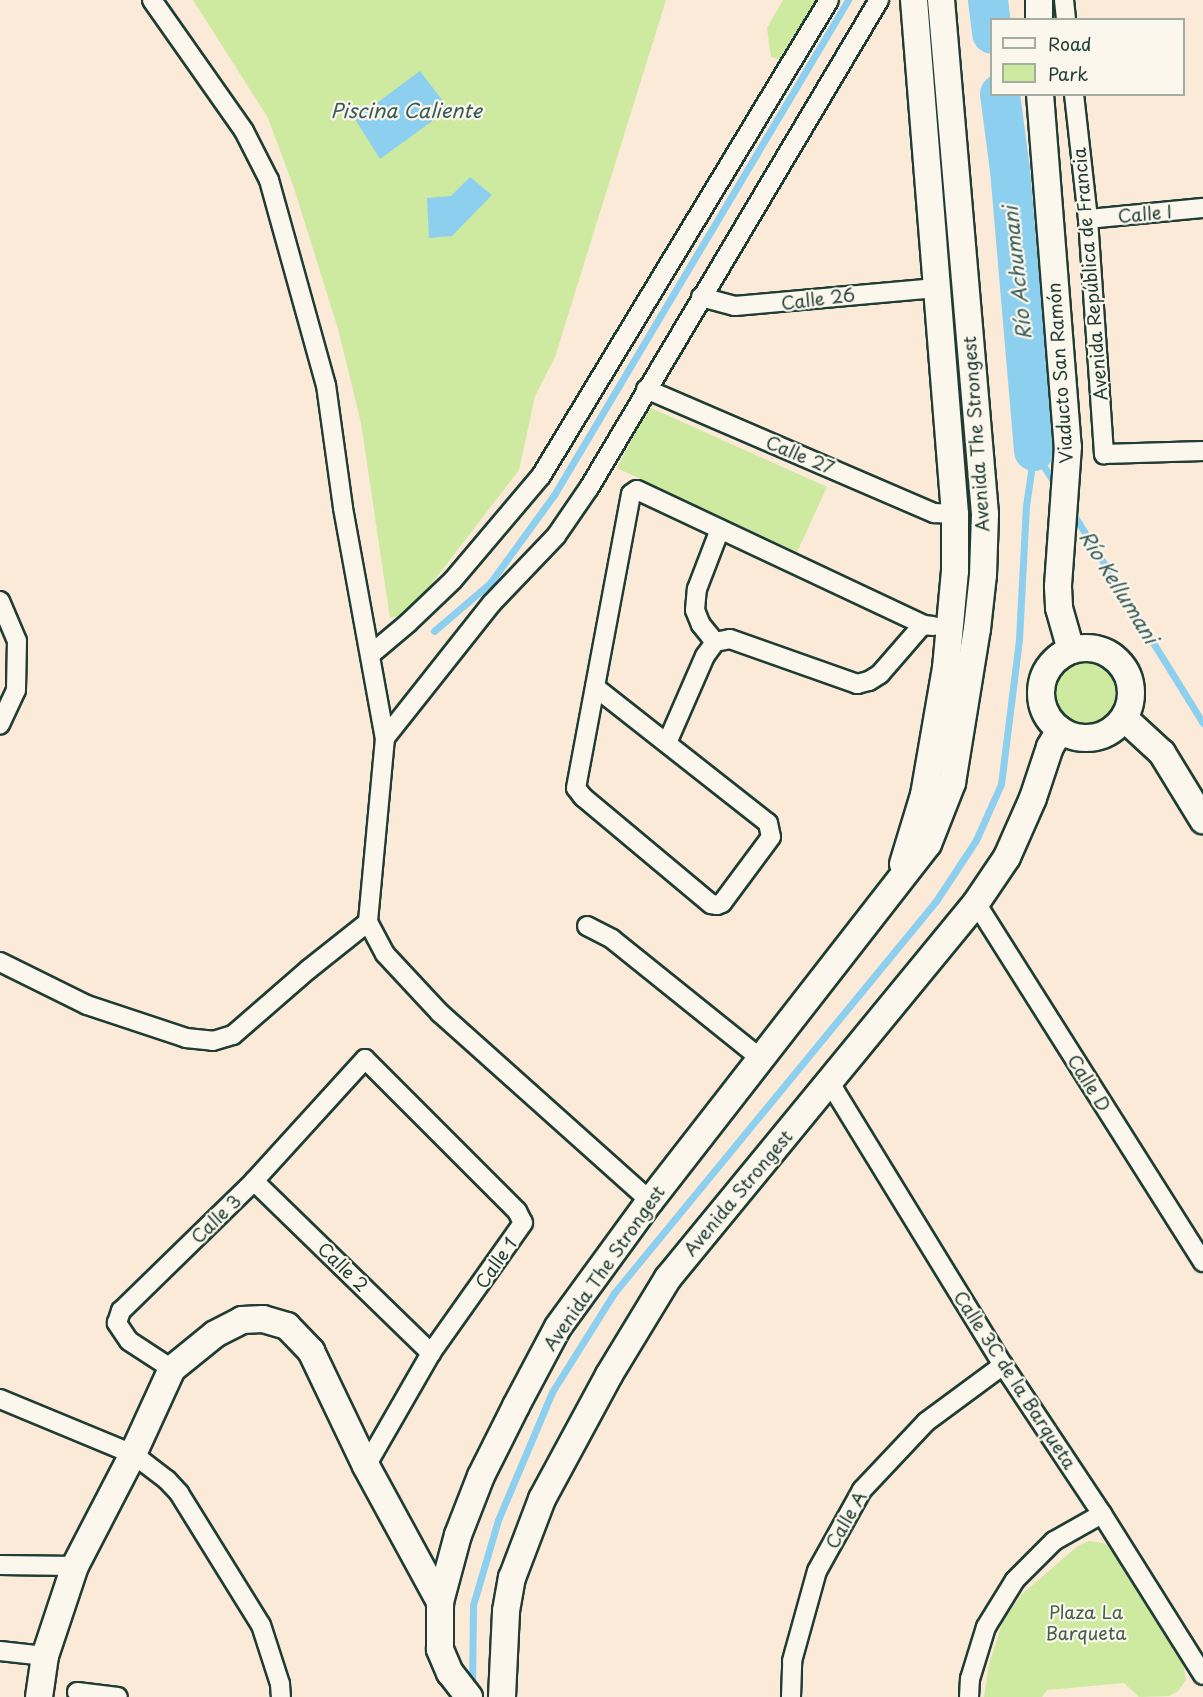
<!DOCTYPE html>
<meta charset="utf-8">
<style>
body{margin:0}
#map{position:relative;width:1203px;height:1697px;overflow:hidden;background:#fbead8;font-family:"Playpen Sans",sans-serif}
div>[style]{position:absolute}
.green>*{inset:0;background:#cee9a0}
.round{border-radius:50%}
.water>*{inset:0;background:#8dcfef}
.stream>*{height:7px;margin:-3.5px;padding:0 3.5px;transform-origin:3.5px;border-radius:3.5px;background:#8dcfef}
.river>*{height:40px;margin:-20px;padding:0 20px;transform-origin:20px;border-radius:20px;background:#8dcfef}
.roads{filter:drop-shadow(2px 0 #1f3d34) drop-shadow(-2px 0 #1f3d34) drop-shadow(0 2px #1f3d34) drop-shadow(0 -2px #1f3d34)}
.street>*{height:18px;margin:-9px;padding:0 9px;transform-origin:9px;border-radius:9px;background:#fbf7ec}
.secondary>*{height:26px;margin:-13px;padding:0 13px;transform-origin:13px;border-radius:13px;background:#fbf7ec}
.secondary>.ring{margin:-13px;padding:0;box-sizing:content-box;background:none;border:26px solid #fbf7ec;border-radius:50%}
span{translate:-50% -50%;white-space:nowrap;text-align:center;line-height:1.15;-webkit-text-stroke:4.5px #fbf7ec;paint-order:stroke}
.street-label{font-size:18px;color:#1f3d34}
.park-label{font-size:18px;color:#425f4a}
.water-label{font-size:20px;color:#355a59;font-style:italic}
.legend{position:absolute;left:990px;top:18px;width:195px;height:78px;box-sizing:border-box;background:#fbf7ec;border:2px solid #a3ada2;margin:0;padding:8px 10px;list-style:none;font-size:18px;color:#1f3d34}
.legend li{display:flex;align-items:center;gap:12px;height:30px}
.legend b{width:30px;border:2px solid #a3ada2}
</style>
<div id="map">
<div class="green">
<div style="clip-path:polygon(193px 0,666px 0,555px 357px,535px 396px,519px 470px,409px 613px,390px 618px,361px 423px,338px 329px,294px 188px,268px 118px)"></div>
<div style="clip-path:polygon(783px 0,830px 0,798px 50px,782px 60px,771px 57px,767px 28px)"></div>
<div style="clip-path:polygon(649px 407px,827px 487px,797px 552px,617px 468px)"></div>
<div class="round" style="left:1055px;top:658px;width:66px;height:66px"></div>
<div style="clip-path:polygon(1089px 1541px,1103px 1543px,1115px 1549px,1183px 1663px,1186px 1680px,1178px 1691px,1169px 1696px,1139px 1697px,1124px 1683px,1047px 1690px,1042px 1697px,984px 1697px,989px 1664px,1003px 1621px,1022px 1594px,1078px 1546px)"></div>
</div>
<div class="water">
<div style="clip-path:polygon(420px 71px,449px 109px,380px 159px,355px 119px)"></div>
<div style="clip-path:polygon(470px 177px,492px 195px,452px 236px,429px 238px,427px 198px,451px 196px)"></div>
</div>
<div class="stream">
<div style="left:1034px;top:451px;width:43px;rotate:57.4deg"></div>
<div style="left:1072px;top:512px;width:248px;rotate:58.2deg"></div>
<div style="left:434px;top:631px;width:74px;rotate:-40.6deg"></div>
<div style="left:490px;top:583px;width:109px;rotate:-54deg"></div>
<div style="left:554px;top:495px;width:576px;rotate:-59.29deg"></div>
<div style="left:472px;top:1688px;width:83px;rotate:-89.3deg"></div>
<div style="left:473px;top:1605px;width:89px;rotate:-73.6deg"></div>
<div style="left:498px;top:1520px;width:139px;rotate:-67.1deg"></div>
<div style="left:552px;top:1392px;width:117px;rotate:-57.9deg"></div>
<div style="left:614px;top:1293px;width:507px;rotate:-50.6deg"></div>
<div style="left:936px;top:901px;width:73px;rotate:-56.7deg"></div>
<div style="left:976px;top:840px;width:61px;rotate:-65.9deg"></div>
<div style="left:1001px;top:784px;width:146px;rotate:-82.9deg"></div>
<div style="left:1019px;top:639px;width:133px;rotate:-87deg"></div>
<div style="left:1026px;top:506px;width:56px;rotate:-81.7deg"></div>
</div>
<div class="river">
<div style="left:988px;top:0;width:34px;rotate:83deg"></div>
<div style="left:1000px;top:94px;width:77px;rotate:82.5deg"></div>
<div style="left:1010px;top:170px;width:282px;rotate:85.1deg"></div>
</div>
<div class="roads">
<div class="street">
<div style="left:152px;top:0;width:160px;rotate:54.9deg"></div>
<div style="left:244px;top:131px;width:55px;rotate:63deg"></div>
<div style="left:269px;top:180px;width:213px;rotate:74.5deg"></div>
<div style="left:326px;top:385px;width:124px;rotate:82.1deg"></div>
<div style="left:343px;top:508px;width:234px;rotate:79.7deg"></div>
<div style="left:385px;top:738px;width:185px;rotate:95.3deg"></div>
<div style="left:368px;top:922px;width:36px;rotate:62deg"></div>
<div style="left:385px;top:954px;width:81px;rotate:47deg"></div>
<div style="left:440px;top:1013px;width:282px;rotate:41.8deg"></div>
<div style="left:1064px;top:0;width:20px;rotate:84deg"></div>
<div style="left:1074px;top:94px;width:126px;rotate:83.6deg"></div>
<div style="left:1088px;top:219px;width:236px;rotate:86.1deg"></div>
<div style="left:1104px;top:454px;width:99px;rotate:-1.7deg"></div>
<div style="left:1088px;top:219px;width:116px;rotate:-5.5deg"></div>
<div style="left:701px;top:297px;width:35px;rotate:15deg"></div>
<div style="left:735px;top:306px;width:202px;rotate:-5.1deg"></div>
<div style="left:646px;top:389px;width:314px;rotate:23.3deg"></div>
<div style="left:934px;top:513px;width:21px;rotate:3deg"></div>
<div style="left:0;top:601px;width:43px;rotate:67deg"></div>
<div style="left:17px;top:641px;width:49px;rotate:91.2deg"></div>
<div style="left:16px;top:690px;width:38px;rotate:115deg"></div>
<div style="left:715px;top:642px;width:22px;rotate:-129deg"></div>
<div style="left:701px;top:625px;width:16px;rotate:-112deg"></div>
<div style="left:695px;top:610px;width:21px;rotate:-85deg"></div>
<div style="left:697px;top:589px;width:64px;rotate:-69deg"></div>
<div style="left:370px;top:655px;width:50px;rotate:-40.1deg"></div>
<div style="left:408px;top:623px;width:62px;rotate:-43.7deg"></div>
<div style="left:453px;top:580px;width:136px;rotate:-49.8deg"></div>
<div style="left:541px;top:476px;width:556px;rotate:-58.82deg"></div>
<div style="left:595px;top:687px;width:220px;rotate:38.2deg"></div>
<div style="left:768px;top:823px;width:14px;rotate:78deg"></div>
<div style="left:771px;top:837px;width:82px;rotate:126.6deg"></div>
<div style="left:722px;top:903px;width:5px;rotate:158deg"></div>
<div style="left:717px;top:905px;width:6px;rotate:-171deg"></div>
<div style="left:711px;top:904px;width:167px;rotate:-140.1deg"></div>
<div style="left:583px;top:797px;width:11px;rotate:-128deg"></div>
<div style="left:576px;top:788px;width:299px;rotate:-79.4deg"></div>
<div style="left:631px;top:494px;width:7px;rotate:-34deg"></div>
<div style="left:637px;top:490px;width:317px;rotate:25.2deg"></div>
<div style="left:385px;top:738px;width:172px;rotate:-51.6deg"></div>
<div style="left:492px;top:603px;width:93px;rotate:-46.3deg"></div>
<div style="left:556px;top:536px;width:58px;rotate:-55.5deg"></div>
<div style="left:589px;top:488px;width:568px;rotate:-59.28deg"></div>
<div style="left:667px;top:743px;width:95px;rotate:-66.4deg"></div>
<div style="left:705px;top:656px;width:17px;rotate:-54deg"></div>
<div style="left:715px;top:642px;width:15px;rotate:-11deg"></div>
<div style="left:730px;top:639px;width:135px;rotate:19.5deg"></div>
<div style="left:857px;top:684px;width:12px;rotate:-14deg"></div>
<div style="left:869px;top:681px;width:13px;rotate:-32deg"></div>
<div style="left:880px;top:674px;width:61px;rotate:-49deg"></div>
<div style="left:920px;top:628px;width:5px;rotate:-37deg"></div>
<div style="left:924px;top:625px;width:9px;rotate:6deg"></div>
<div style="left:976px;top:903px;width:425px;rotate:57.7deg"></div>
<div style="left:587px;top:926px;width:28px;rotate:27deg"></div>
<div style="left:612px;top:939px;width:190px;rotate:38.8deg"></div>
<div style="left:0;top:962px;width:97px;rotate:26.3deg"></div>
<div style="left:87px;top:1005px;width:104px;rotate:18.4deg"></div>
<div style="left:186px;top:1038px;width:27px;rotate:6deg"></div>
<div style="left:213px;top:1041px;width:21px;rotate:-17deg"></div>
<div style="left:233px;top:1035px;width:101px;rotate:-41deg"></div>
<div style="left:309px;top:969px;width:75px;rotate:-38.5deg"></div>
<div style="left:830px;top:1083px;width:331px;rotate:58.5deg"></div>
<div style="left:1003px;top:1365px;width:179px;rotate:56.4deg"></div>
<div style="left:1102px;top:1514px;width:190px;rotate:57.9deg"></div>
<div style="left:254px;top:1181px;width:247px;rotate:44.2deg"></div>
<div style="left:172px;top:1369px;width:51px;rotate:-146.9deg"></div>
<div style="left:129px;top:1341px;width:22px;rotate:-124deg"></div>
<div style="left:117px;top:1323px;width:13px;rotate:-72deg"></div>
<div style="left:121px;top:1311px;width:186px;rotate:-44.3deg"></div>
<div style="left:254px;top:1181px;width:165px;rotate:-47.7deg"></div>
<div style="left:365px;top:1059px;width:215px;rotate:45deg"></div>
<div style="left:517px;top:1211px;width:13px;rotate:63deg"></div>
<div style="left:523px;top:1223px;width:159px;rotate:125.3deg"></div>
<div style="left:431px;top:1353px;width:130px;rotate:119.9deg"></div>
<div style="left:0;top:1399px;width:144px;rotate:22.5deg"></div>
<div style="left:133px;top:1454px;width:43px;rotate:37.4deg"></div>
<div style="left:167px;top:1480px;width:18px;rotate:47deg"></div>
<div style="left:179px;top:1493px;width:155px;rotate:58.2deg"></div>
<div style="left:261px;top:1625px;width:62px;rotate:72.1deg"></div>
<div style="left:280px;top:1684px;width:13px;rotate:86deg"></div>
<div style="left:0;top:1565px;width:75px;rotate:0.8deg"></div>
<div style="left:0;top:1651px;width:45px;rotate:6.3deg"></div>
<div style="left:77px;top:1692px;width:41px;rotate:7deg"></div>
<div style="left:791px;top:1697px;width:36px;rotate:-88deg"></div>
<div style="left:792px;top:1661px;width:93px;rotate:-74.5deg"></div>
<div style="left:817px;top:1571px;width:93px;rotate:-60.9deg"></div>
<div style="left:862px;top:1490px;width:93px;rotate:-46.7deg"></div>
<div style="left:926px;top:1422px;width:96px;rotate:-36.5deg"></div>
<div style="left:969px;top:1697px;width:18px;rotate:-87deg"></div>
<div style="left:970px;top:1679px;width:54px;rotate:-72.9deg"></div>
<div style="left:986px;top:1627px;width:55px;rotate:-58.3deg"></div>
<div style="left:1015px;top:1580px;width:55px;rotate:-45deg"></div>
<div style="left:1054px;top:1541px;width:55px;rotate:-29.4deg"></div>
</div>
<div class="secondary">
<div style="left:1039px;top:0;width:20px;rotate:90deg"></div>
<div style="left:1040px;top:94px;width:353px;rotate:85.5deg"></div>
<div style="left:1068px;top:446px;width:141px;rotate:94.1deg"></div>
<div style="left:1058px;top:587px;width:21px;rotate:87deg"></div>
<div style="left:1059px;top:608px;width:44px;rotate:74.1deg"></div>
<div class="ring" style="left:1041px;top:648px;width:64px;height:64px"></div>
<div style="left:1124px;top:718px;width:52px;rotate:42.6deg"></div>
<div style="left:1162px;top:753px;width:79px;rotate:58.5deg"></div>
<div style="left:903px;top:864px;width:72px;rotate:-73.1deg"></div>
<div style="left:924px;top:795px;width:129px;rotate:-80.2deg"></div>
<div style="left:946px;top:668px;width:97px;rotate:-84.7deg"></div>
<div style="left:955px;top:571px;width:57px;rotate:-90deg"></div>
<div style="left:955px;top:514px;width:516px;rotate:-94.56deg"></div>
<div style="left:39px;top:1697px;width:41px;rotate:-81.7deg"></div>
<div style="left:45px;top:1656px;width:95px;rotate:-71.6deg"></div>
<div style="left:75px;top:1566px;width:126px;rotate:-62.6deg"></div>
<div style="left:133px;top:1454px;width:94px;rotate:-65.4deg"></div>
<div style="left:172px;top:1369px;width:55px;rotate:-39.1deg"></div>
<div style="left:215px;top:1334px;width:30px;rotate:-27deg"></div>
<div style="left:242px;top:1320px;width:21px;rotate:-3deg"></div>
<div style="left:263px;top:1319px;width:25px;rotate:16deg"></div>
<div style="left:287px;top:1326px;width:35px;rotate:46deg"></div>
<div style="left:311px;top:1351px;width:127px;rotate:64.4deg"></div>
<div style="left:366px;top:1466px;width:155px;rotate:61.4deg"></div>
<div style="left:469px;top:1697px;width:31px;rotate:-128deg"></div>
<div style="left:450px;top:1673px;width:26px;rotate:-113deg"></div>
<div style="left:440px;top:1649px;width:47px;rotate:-90deg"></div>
<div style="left:440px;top:1602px;width:69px;rotate:-75deg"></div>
<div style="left:458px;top:1535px;width:63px;rotate:-68.7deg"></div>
<div style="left:481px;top:1476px;width:78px;rotate:-63.4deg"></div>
<div style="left:516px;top:1406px;width:89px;rotate:-62deg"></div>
<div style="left:558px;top:1327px;width:156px;rotate:-53.9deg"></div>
<div style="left:650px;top:1201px;width:452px;rotate:-52.1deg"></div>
<div style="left:928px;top:844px;width:66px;rotate:-68.5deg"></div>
<div style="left:952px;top:783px;width:156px;rotate:-80.8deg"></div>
<div style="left:977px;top:629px;width:54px;rotate:-83.7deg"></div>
<div style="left:983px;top:575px;width:61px;rotate:-88.1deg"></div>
<div style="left:985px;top:514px;width:516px;rotate:-94.89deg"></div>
<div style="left:502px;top:1697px;width:86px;rotate:-87.3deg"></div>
<div style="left:506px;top:1611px;width:34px;rotate:-80deg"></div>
<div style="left:512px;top:1578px;width:85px;rotate:-69.2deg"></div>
<div style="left:542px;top:1499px;width:141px;rotate:-61.6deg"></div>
<div style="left:609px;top:1375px;width:114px;rotate:-58.7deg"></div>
<div style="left:668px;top:1278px;width:485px;rotate:-50.6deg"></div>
<div style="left:976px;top:903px;width:55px;rotate:-56deg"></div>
<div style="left:1007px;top:857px;width:64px;rotate:-66.2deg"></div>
<div style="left:1033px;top:798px;width:54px;rotate:-71.6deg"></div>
<div style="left:1050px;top:747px;width:20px;rotate:-60deg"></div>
</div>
</div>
<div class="street-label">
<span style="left:1145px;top:214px;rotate:-5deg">Calle I</span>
<span style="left:1090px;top:274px;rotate:-95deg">Avenida República de Francia</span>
<span style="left:818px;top:299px;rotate:-7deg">Calle 26</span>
<span style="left:1060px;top:373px;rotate:-94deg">Viaducto San Ramón</span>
<span style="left:976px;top:434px;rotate:-94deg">Avenida The Strongest</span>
<span style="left:800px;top:455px;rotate:23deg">Calle 27</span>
<span style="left:1089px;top:1083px;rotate:58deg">Calle D</span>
<span style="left:738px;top:1193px;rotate:-50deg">Avenida Strongest</span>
<span style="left:216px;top:1219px;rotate:-44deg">Calle 3</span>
<span style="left:496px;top:1263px;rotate:-55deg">Calle 1</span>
<span style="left:343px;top:1267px;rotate:44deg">Calle 2</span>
<span style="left:604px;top:1268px;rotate:-55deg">Avenida The Strongest</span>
<span style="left:1015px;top:1380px;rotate:57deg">Calle 3C de la Barqueta</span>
<span style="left:846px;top:1520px;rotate:-60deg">Calle A</span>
</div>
<div class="park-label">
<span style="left:1086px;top:1623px">Plaza La<br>Barqueta</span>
</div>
<div class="water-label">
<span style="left:406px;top:110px">Piscina Caliente</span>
<span style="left:1017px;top:273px;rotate:-96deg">Río Achumani</span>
<span style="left:1119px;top:587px;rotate:58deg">Río Kellumani</span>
</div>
<ul class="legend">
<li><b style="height:8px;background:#fbf7ec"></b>Road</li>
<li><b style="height:16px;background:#cee9a0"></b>Park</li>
</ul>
</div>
